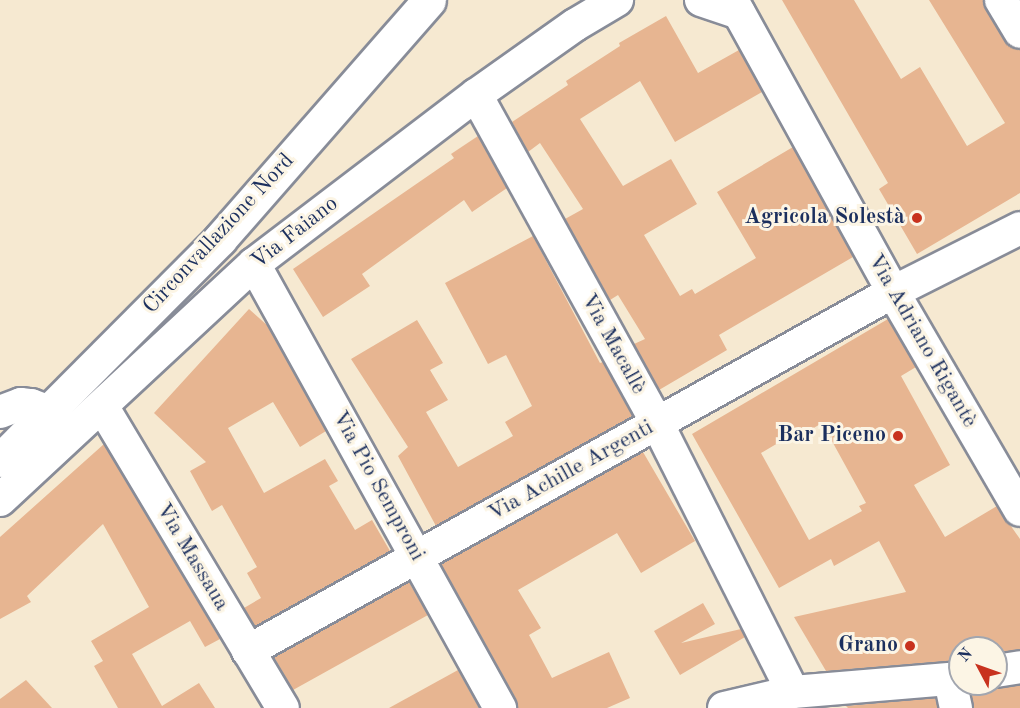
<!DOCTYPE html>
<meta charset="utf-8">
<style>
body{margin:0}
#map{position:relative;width:1020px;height:708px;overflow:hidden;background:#f6e9d1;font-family:"Old Standard TT",serif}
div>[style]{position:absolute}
.building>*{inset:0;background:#e7b591}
.roads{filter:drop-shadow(2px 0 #888c98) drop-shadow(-2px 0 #888c98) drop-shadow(0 2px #888c98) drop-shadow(0 -2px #888c98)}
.minor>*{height:32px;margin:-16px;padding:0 16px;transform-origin:16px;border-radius:16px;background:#fff}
.major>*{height:33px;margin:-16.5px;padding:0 16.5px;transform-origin:16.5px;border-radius:16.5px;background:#fff}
.dots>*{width:16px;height:16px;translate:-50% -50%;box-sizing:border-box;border:3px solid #fcf5e5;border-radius:50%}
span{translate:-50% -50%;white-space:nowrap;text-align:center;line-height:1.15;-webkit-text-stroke:6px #fcf5e5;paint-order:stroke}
.poi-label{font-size:22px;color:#1b2f5e;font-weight:700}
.right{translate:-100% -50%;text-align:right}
.street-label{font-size:22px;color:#1b2f5e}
.north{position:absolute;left:948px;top:636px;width:60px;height:60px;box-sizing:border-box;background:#fcf5e5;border:2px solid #a2a6af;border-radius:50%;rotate:311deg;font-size:16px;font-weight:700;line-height:24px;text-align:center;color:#1b2f5e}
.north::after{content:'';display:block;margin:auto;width:21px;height:27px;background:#c8321e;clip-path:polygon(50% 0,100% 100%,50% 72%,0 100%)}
</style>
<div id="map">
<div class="building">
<div style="clip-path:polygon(782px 0,854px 0,901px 79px,920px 67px,967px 146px,1005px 123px,929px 0,983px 0,1005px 41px,1011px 47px,1020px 50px,1020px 193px,917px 254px,879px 189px,888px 183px)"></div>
<div style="clip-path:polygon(666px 16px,698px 73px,739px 50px,762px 92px,675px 142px,640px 81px,580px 119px,623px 186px,671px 159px,697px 204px,644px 235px,680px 296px,692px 289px,695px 294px,756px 258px,717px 192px,793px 147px,853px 257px,719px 335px,727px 350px,659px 390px,634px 344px,645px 339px,618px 295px,610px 300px,565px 219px,583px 209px,540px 143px,528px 152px,512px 122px,568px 85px,566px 81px,620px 46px,619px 43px)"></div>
<div style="clip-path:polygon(478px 136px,507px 188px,472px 212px,464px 200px,362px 274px,370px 286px,323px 317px,293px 269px,454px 158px,451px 154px)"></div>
<div style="clip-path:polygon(533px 236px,600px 363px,603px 362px,633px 416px,436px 526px,398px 456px,408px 447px,351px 359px,417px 320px,443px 363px,430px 370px,448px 400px,426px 412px,458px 467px,513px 436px,505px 422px,532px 406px,506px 355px,488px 364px,445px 283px)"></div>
<div style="clip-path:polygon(249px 309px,268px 326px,326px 431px,300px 447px,273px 402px,228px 428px,264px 493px,325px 459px,338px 481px,329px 486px,355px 530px,372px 520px,390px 551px,255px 626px,244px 608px,261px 598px,247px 573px,257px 567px,222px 505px,212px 511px,190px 471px,206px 462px,154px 413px)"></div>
<div style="clip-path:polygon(evenodd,888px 319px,916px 367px,901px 376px,950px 465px,914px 485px,945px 537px,997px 506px,1020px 539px,1020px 649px,996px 653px,996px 648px,960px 648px,960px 660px,826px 671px,794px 617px,906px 592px,879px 541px,834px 566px,831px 559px,779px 588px,692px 434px,888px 319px,822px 423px,866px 503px,859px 506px,862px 511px,809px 540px,761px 453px,805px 427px,807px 432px,822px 423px)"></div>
<div style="clip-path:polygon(104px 444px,220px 639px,205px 647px,190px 621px,132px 654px,162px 706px,199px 683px,215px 708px,118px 708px,94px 666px,103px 661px,91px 641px,149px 607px,103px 524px,27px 596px,31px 602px,0 619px,0 537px)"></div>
<div style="clip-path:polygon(643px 452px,695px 541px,641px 573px,617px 533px,518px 590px,541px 628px,529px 635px,552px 678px,609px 652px,630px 698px,607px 708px,518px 708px,516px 699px,441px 564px)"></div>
<div style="clip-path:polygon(409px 582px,428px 615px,293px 690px,274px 657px)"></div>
<div style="clip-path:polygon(703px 603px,715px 624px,681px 643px,741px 629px,745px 637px,680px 675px,654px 631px)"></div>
<div style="clip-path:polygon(458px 670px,479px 708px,389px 708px)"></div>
<div style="clip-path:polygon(26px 680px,52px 708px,0 708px,0 699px)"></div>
<div style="clip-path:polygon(977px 684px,998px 689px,1020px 685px,1020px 708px,973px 708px,971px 692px)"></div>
<div style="clip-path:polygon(935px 698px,938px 708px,848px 708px,846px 706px)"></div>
</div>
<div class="roads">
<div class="minor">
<div style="left:701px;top:0;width:40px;rotate:18.9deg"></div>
<div style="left:732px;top:0;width:333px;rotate:61.1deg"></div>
<div style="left:893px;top:292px;width:252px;rotate:59.8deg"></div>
<div style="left:1001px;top:0;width:37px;rotate:59deg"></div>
<div style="left:476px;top:95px;width:375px;rotate:61.1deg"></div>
<div style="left:657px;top:423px;width:301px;rotate:63.2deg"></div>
<div style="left:254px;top:264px;width:508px;rotate:61.01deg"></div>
<div style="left:102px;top:406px;width:352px;rotate:59.1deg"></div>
<div style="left:0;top:412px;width:22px;rotate:-21deg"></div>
<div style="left:21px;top:404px;width:10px;rotate:6deg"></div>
<div style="left:31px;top:405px;width:19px;rotate:21deg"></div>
<div style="left:0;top:500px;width:347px;rotate:-42.9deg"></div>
<div style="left:254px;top:264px;width:279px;rotate:-37.3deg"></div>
<div style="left:476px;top:95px;width:121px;rotate:-35.3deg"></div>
<div style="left:575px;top:25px;width:49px;rotate:-30.8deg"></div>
<div style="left:248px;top:651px;width:738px;rotate:-29.1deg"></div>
<div style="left:893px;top:292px;width:142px;rotate:-26.7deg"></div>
<div style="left:996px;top:671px;width:24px;rotate:-9deg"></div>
<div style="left:950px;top:680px;width:29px;rotate:78deg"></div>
<div style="left:724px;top:708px;width:71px;rotate:-13.1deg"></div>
<div style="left:793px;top:692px;width:168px;rotate:-4.8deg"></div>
</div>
<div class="major">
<div style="left:0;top:460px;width:312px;rotate:-45.1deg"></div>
<div style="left:220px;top:239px;width:317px;rotate:-48.8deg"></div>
</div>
</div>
<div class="dots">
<div style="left:917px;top:218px;background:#c8321e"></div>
<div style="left:898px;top:436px;background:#c8321e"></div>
<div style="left:910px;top:646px;background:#c8321e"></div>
</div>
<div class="poi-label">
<span class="right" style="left:905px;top:218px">Agricola Solestà</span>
<span class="right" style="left:886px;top:436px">Bar Piceno</span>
<span class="right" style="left:898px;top:646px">Grano</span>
</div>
<div class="street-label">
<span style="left:295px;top:233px;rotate:-38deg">Via Faiano</span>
<span style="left:219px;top:234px;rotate:-47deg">Circonvallazione Nord</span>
<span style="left:922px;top:341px;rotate:60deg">Via Adriano Rigantè</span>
<span style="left:613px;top:344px;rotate:61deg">Via Macallè</span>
<span style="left:571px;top:471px;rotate:-29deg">Via Achille Argenti</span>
<span style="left:378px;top:486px;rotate:61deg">Via Pio Semproni</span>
<span style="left:192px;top:557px;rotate:59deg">Via Massaua</span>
</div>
<div class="north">N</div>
</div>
